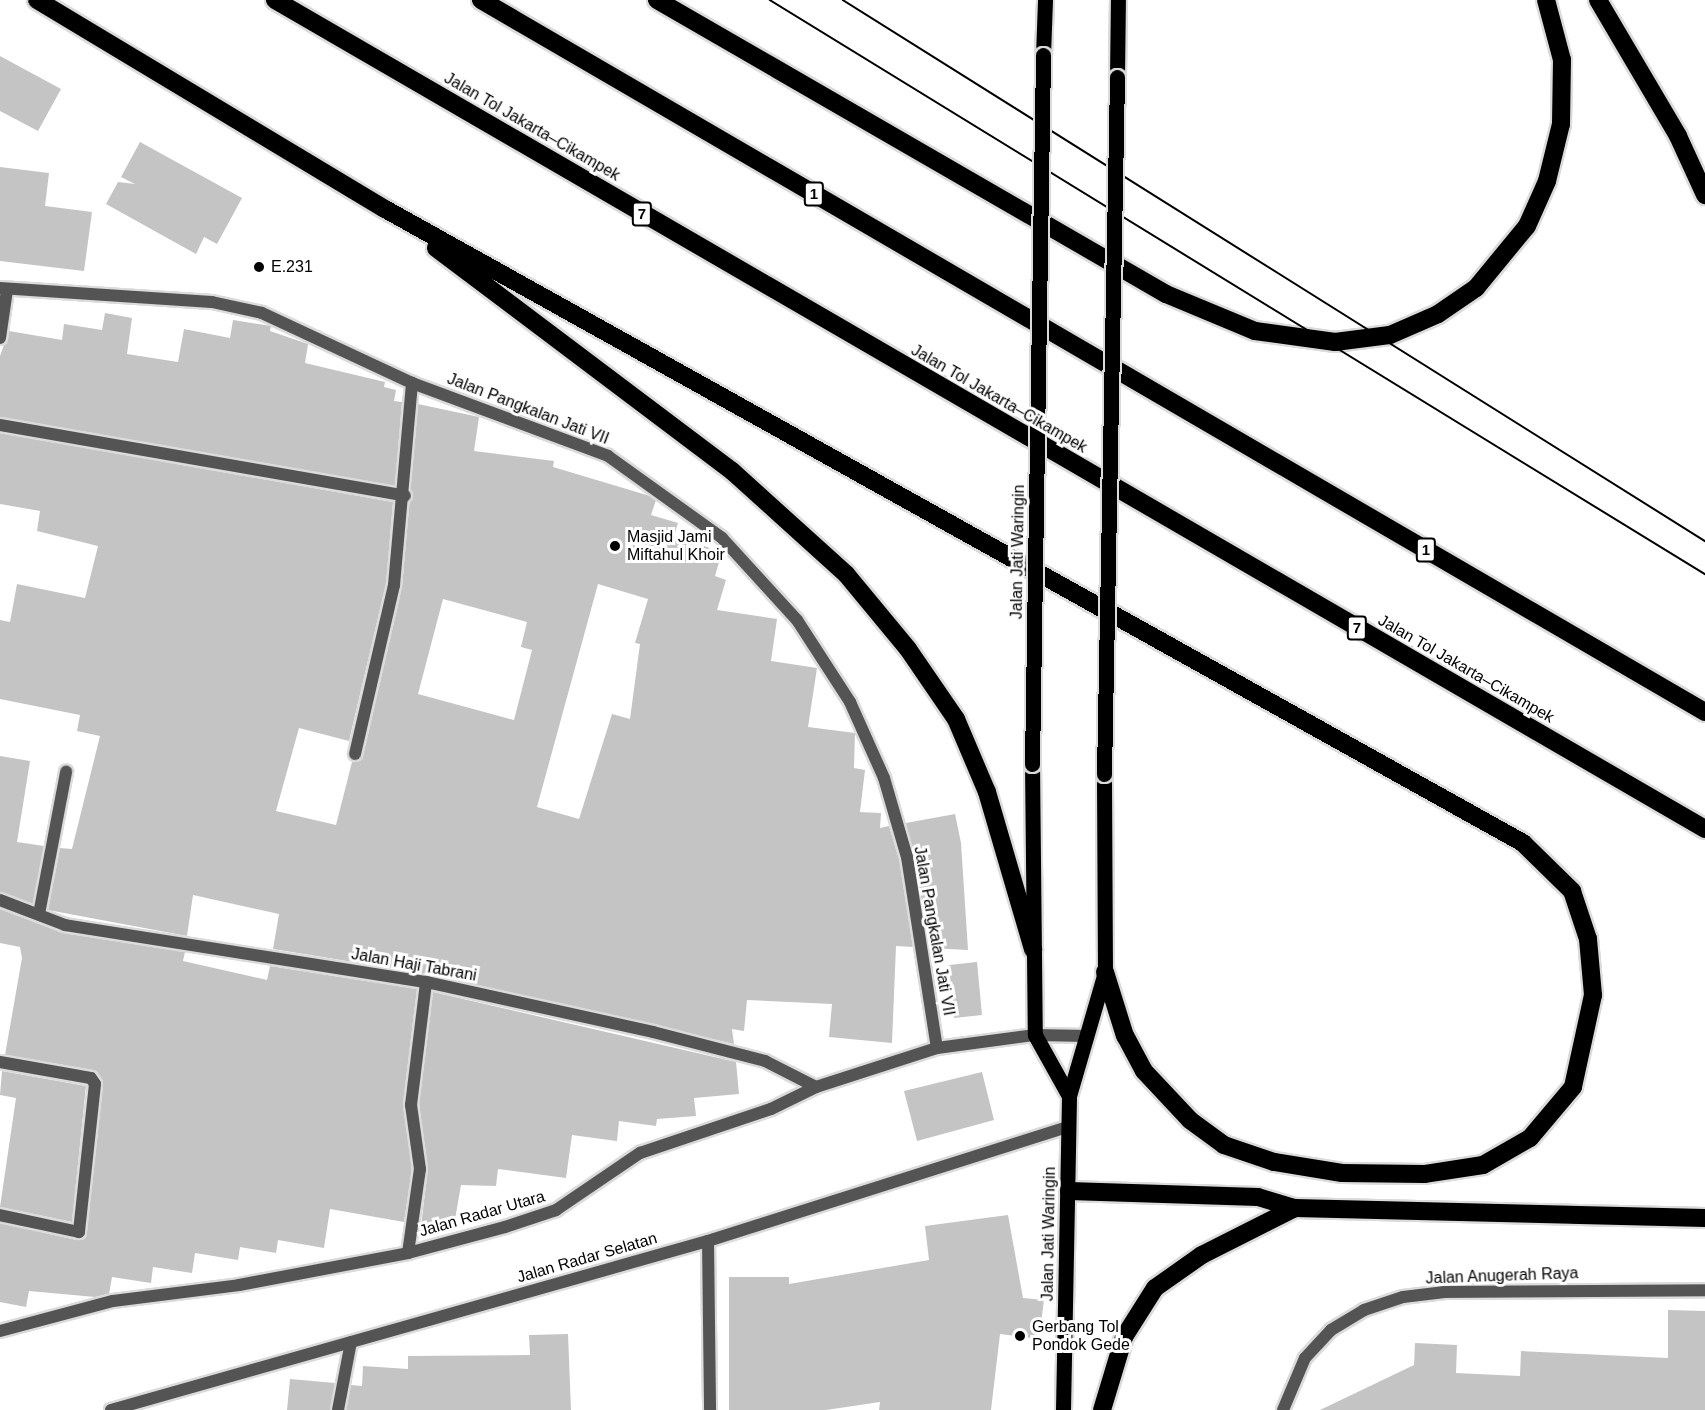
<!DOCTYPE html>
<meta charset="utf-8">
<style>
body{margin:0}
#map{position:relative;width:1705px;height:1410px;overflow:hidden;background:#fff;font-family:Helvetica,sans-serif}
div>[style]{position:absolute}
.building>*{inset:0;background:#c4c4c4}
.roads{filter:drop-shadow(2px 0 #dbdbdb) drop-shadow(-2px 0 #dbdbdb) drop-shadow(0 2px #dbdbdb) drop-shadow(0 -2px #dbdbdb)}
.minor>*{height:12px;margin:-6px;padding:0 6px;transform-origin:6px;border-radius:6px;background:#545454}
.tertiary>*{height:12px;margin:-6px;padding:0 6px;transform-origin:6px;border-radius:6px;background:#545454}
.primary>*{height:15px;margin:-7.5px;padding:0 7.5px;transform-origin:7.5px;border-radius:7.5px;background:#000}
.motorway>*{height:18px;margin:-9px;padding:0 9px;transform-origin:9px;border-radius:9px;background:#000}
.tram>*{height:1.5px;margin:-0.75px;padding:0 0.75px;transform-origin:0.75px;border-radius:0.75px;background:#000}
.bridges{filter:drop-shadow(2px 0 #dbdbdb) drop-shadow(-2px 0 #dbdbdb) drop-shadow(0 2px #dbdbdb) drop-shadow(0 -2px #dbdbdb)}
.primary-bridge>*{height:15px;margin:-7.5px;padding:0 7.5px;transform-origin:7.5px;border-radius:7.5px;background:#000}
.dots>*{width:16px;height:16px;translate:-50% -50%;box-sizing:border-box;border:3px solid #fff;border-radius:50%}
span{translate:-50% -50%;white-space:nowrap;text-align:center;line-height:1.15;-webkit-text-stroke:6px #fff;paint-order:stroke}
.shield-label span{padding:2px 4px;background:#fff;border:2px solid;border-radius:4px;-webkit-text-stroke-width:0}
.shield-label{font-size:15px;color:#000;font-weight:700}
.street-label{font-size:16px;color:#000}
.poi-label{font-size:16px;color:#000}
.left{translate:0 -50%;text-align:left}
</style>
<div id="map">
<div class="building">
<div style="clip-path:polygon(0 56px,61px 89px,38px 131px,0 111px)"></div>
<div style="clip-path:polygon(140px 142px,242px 198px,217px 244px,204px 237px,196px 254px,106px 204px,118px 182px,135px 184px,121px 177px)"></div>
<div style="clip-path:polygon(0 167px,49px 173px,45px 206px,92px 212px,84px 271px,0 261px)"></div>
<div style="clip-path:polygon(105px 313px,132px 318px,127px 354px,178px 362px,184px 329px,230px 338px,233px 320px,271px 326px,270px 331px,308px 344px,305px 363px,385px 382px,384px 387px,396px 390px,394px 401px,402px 402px,395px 486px,0 417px,0 356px,9px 331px,62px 340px,64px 324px,102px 330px)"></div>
<div style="clip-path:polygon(evenodd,418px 404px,479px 417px,474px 451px,554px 461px,553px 467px,650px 496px,656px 500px,651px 515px,678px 523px,674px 536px,722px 552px,715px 576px,726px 580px,717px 610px,777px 619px,771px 661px,817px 668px,808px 727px,855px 733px,854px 768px,865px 770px,860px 812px,881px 813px,880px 828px,889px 826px,899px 859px,913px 947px,896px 946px,892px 1043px,829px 1037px,832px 1004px,747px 1000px,744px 1031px,732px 1029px,734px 1044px,427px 974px,273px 949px,279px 914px,193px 895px,187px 936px,48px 910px,60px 848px,72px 849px,100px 736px,77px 731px,80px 715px,0 699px,0 620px,10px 622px,17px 584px,85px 598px,98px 546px,37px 531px,40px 511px,0 504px,0 433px,393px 502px,386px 584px,349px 741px,299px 728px,276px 811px,336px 825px,352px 762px,363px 756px,402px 587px,418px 404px,598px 584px,648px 599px,635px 643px,640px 644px,630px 719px,612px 714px,579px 819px,537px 807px,598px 584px,418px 404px,443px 599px,527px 622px,521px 647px,532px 650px,514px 720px,418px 694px,443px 599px)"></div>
<div style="clip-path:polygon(0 756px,30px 761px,17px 842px,44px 846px,33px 904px,0 892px)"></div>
<div style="clip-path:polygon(955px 814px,961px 843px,968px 950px,930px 948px,906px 823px)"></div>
<div style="clip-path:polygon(0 909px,63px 933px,185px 952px,183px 961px,267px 980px,270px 966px,417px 989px,403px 1104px,412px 1169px,404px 1222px,330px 1209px,324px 1248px,278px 1240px,276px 1253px,240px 1247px,238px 1260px,195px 1253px,192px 1273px,153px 1267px,151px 1283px,112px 1277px,109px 1294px,95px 1297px,29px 1291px,26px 1307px,0 1302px,0 1223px,77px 1240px,86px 1237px,103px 1085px,93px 1070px,5px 1055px,22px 958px,20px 947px,0 943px)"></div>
<div style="clip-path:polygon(977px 962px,982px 1015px,954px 1018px,949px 965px)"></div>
<div style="clip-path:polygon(433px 992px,736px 1062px,739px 1094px,694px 1098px,696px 1116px,657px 1119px,656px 1126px,619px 1121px,617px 1141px,572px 1135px,566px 1178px,498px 1169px,496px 1186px,461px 1185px,453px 1231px,421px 1226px,428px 1168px,419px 1105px)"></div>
<div style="clip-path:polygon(2px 1071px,86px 1086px,72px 1222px,0 1207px,16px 1098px,0 1095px)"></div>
<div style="clip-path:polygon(982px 1072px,994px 1120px,917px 1141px,904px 1091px)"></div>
<div style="clip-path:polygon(1008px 1215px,1023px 1298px,1044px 1300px,1039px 1339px,1000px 1334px,991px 1410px,879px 1410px,880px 1402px,826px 1410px,729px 1410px,729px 1277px,789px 1277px,789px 1284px,929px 1260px,925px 1226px)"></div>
<div style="clip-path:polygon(1668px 1310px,1705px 1311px,1705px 1410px,1320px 1410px,1414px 1365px,1415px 1343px,1457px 1345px,1456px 1373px,1520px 1376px,1521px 1351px,1668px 1358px)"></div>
<div style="clip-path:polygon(568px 1334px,571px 1410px,346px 1410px,351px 1385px,362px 1386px,363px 1366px,408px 1369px,408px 1356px,530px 1355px,529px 1335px)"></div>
<div style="clip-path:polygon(290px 1379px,335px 1383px,330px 1410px,287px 1410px)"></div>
</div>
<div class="roads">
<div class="minor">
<div style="left:0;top:288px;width:212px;rotate:3.8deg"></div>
<div style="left:212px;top:302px;width:51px;rotate:12.4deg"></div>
<div style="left:262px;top:313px;width:166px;rotate:25deg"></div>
<div style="left:412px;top:383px;width:209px;rotate:20.4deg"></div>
<div style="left:608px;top:456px;width:140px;rotate:35.7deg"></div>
<div style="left:722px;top:538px;width:111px;rotate:47.6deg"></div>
<div style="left:797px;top:620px;width:98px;rotate:57.1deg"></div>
<div style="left:850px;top:702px;width:83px;rotate:65.9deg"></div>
<div style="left:884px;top:778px;width:82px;rotate:73.8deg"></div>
<div style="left:907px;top:857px;width:193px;rotate:81.1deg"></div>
<div style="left:0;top:338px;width:49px;rotate:-81.7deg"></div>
<div style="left:0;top:425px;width:411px;rotate:9.9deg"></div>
<div style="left:355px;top:754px;width:173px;rotate:-77deg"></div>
<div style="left:394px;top:585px;width:203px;rotate:-84.9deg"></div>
<div style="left:0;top:900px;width:70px;rotate:21deg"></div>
<div style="left:65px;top:925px;width:365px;rotate:9deg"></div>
<div style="left:426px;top:982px;width:232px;rotate:12.4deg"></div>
<div style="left:653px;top:1032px;width:116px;rotate:14.5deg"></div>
<div style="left:765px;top:1061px;width:57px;rotate:27deg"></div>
<div style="left:39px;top:914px;width:145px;rotate:-79.2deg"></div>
<div style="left:0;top:1062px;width:92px;rotate:10deg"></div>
<div style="left:91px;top:1078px;width:7px;rotate:56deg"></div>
<div style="left:95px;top:1084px;width:149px;rotate:96.2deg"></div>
<div style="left:79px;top:1232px;width:81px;rotate:-167.9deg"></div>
<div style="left:708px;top:1241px;width:169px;rotate:89.3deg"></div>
<div style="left:408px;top:1253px;width:85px;rotate:-81.9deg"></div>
<div style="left:420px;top:1169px;width:65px;rotate:-98deg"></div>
<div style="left:411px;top:1105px;width:124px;rotate:-83deg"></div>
<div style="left:0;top:1331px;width:117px;rotate:-14.9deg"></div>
<div style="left:113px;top:1301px;width:127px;rotate:-7.2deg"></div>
<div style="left:239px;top:1285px;width:172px;rotate:-10.7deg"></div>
<div style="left:408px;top:1253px;width:100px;rotate:-15deg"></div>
<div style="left:505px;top:1227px;width:54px;rotate:-18.4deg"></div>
<div style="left:556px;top:1210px;width:102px;rotate:-34.2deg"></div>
<div style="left:640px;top:1153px;width:138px;rotate:-18.6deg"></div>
<div style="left:771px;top:1109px;width:50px;rotate:-26.1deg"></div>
<div style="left:816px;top:1087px;width:127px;rotate:-17.9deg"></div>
<div style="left:937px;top:1048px;width:99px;rotate:-7.6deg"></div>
<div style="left:1035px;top:1035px;width:53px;rotate:1.1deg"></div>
<div style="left:111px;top:1410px;width:620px;rotate:-15.81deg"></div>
<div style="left:708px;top:1241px;width:378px;rotate:-17.6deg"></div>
<div style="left:338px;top:1410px;width:69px;rotate:-79.2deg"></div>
</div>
<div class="tertiary">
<div style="left:1283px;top:1410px;width:56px;rotate:-67.1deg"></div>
<div style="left:1305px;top:1358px;width:38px;rotate:-47deg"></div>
<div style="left:1331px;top:1330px;width:39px;rotate:-31deg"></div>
<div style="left:1364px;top:1310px;width:41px;rotate:-18.4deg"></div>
<div style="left:1403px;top:1297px;width:42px;rotate:-6.8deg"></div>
<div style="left:1445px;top:1292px;width:260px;rotate:-0.4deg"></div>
</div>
<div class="primary">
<div style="left:1043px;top:55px;width:55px;rotate:-87.9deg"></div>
<div style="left:1117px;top:77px;width:77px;rotate:-89.3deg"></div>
<div style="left:1032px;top:764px;width:271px;rotate:89.4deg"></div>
<div style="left:1035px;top:1035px;width:70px;rotate:60.9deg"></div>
<div style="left:1063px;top:1410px;width:314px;rotate:-88.9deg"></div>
<div style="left:1069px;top:1096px;width:129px;rotate:-73.8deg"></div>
<div style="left:1105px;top:972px;width:198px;rotate:-90.3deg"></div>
</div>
<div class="motorway">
<div style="left:37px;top:0;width:406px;rotate:31deg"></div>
<div style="left:385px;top:209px;width:1303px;rotate:29.12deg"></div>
<div style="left:1523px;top:843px;width:69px;rotate:44.4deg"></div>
<div style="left:1572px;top:891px;width:51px;rotate:71.6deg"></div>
<div style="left:1588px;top:939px;width:56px;rotate:84.9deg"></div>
<div style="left:1593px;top:995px;width:94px;rotate:102.3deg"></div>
<div style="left:1573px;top:1087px;width:67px;rotate:130.1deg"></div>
<div style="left:1530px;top:1138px;width:54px;rotate:150.1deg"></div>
<div style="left:1483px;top:1165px;width:60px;rotate:171.3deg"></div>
<div style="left:1424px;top:1174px;width:82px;rotate:-179.3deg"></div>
<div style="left:1342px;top:1173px;width:69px;rotate:-170.8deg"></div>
<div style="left:1274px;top:1162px;width:53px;rotate:-161.2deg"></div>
<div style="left:1224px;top:1145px;width:42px;rotate:-143.7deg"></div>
<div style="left:1190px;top:1120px;width:67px;rotate:-133.2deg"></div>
<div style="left:1144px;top:1071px;width:40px;rotate:-118deg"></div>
<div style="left:1125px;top:1036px;width:67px;rotate:-107.4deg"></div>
<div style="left:275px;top:0;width:1653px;rotate:30.1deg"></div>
<div style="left:481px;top:0;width:1416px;rotate:30.19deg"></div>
<div style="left:657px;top:0;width:588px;rotate:30.01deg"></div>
<div style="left:1166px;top:294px;width:96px;rotate:22.6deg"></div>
<div style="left:1255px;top:331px;width:81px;rotate:7.8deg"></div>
<div style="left:1335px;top:342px;width:55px;rotate:-7.3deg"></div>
<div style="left:1390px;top:335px;width:52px;rotate:-23.6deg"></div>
<div style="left:1438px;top:314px;width:46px;rotate:-34.4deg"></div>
<div style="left:1476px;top:288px;width:80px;rotate:-50.6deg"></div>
<div style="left:1527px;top:226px;width:49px;rotate:-66deg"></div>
<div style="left:1547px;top:181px;width:59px;rotate:-76.2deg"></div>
<div style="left:1561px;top:124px;width:64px;rotate:-89.1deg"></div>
<div style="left:1562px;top:60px;width:62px;rotate:-104.9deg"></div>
<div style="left:1598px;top:0;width:158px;rotate:59.5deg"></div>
<div style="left:1678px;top:136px;width:65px;rotate:65.4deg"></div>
<div style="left:436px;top:248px;width:371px;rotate:37deg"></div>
<div style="left:732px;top:471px;width:154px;rotate:42.1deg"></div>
<div style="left:846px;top:574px;width:97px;rotate:50.4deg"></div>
<div style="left:908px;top:649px;width:85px;rotate:55.6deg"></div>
<div style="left:956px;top:719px;width:79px;rotate:67deg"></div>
<div style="left:987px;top:792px;width:164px;rotate:73.7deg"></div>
<div style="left:1069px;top:1191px;width:189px;rotate:1.8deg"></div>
<div style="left:1258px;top:1197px;width:39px;rotate:17deg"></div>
<div style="left:1295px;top:1208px;width:410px;rotate:1.4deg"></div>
<div style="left:1102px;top:1410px;width:76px;rotate:-73.2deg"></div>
<div style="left:1124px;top:1337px;width:58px;rotate:-57.7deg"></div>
<div style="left:1155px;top:1288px;width:57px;rotate:-35.1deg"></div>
<div style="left:1202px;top:1255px;width:104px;rotate:-26.8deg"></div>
</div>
</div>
<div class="tram">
<div style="left:770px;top:0;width:1097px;rotate:31.55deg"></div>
<div style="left:843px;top:0;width:1018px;rotate:32.11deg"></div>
</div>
<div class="bridges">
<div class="primary-bridge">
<div style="left:1032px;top:764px;width:709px;rotate:-89.11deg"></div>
<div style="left:1104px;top:774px;width:697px;rotate:-88.93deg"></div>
</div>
</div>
<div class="dots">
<div style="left:259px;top:267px;background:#000"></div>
<div style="left:615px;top:546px;background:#000"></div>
<div style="left:1020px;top:1336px;background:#000"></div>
</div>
<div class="shield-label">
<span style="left:814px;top:194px">1</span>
<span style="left:642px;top:214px">7</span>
<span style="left:1426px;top:550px">1</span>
<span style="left:1357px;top:628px">7</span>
</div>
<div class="street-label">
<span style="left:532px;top:127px;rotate:30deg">Jalan Tol Jakarta–Cikampek</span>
<span style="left:999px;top:399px;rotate:30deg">Jalan Tol Jakarta–Cikampek</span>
<span style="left:528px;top:409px;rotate:21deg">Jalan Pangkalan Jati VII</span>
<span style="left:1018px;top:552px;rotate:-89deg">Jalan Jati Waringin</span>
<span style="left:1466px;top:669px;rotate:30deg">Jalan Tol Jakarta–Cikampek</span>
<span style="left:934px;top:931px;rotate:80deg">Jalan Pangkalan Jati VII</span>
<span style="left:414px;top:965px;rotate:10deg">Jalan Haji Tabrani</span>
<span style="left:482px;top:1214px;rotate:-16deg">Jalan Radar Utara</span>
<span style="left:1049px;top:1234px;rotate:-89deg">Jalan Jati Waringin</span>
<span style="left:587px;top:1258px;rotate:-16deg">Jalan Radar Selatan</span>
<span style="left:1502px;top:1276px;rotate:-2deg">Jalan Anugerah Raya</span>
</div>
<div class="poi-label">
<span class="left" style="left:271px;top:267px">E.231</span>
<span class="left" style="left:627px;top:546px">Masjid Jami<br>Miftahul Khoir</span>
<span class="left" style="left:1032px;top:1336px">Gerbang Tol<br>Pondok Gede</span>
</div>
</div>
